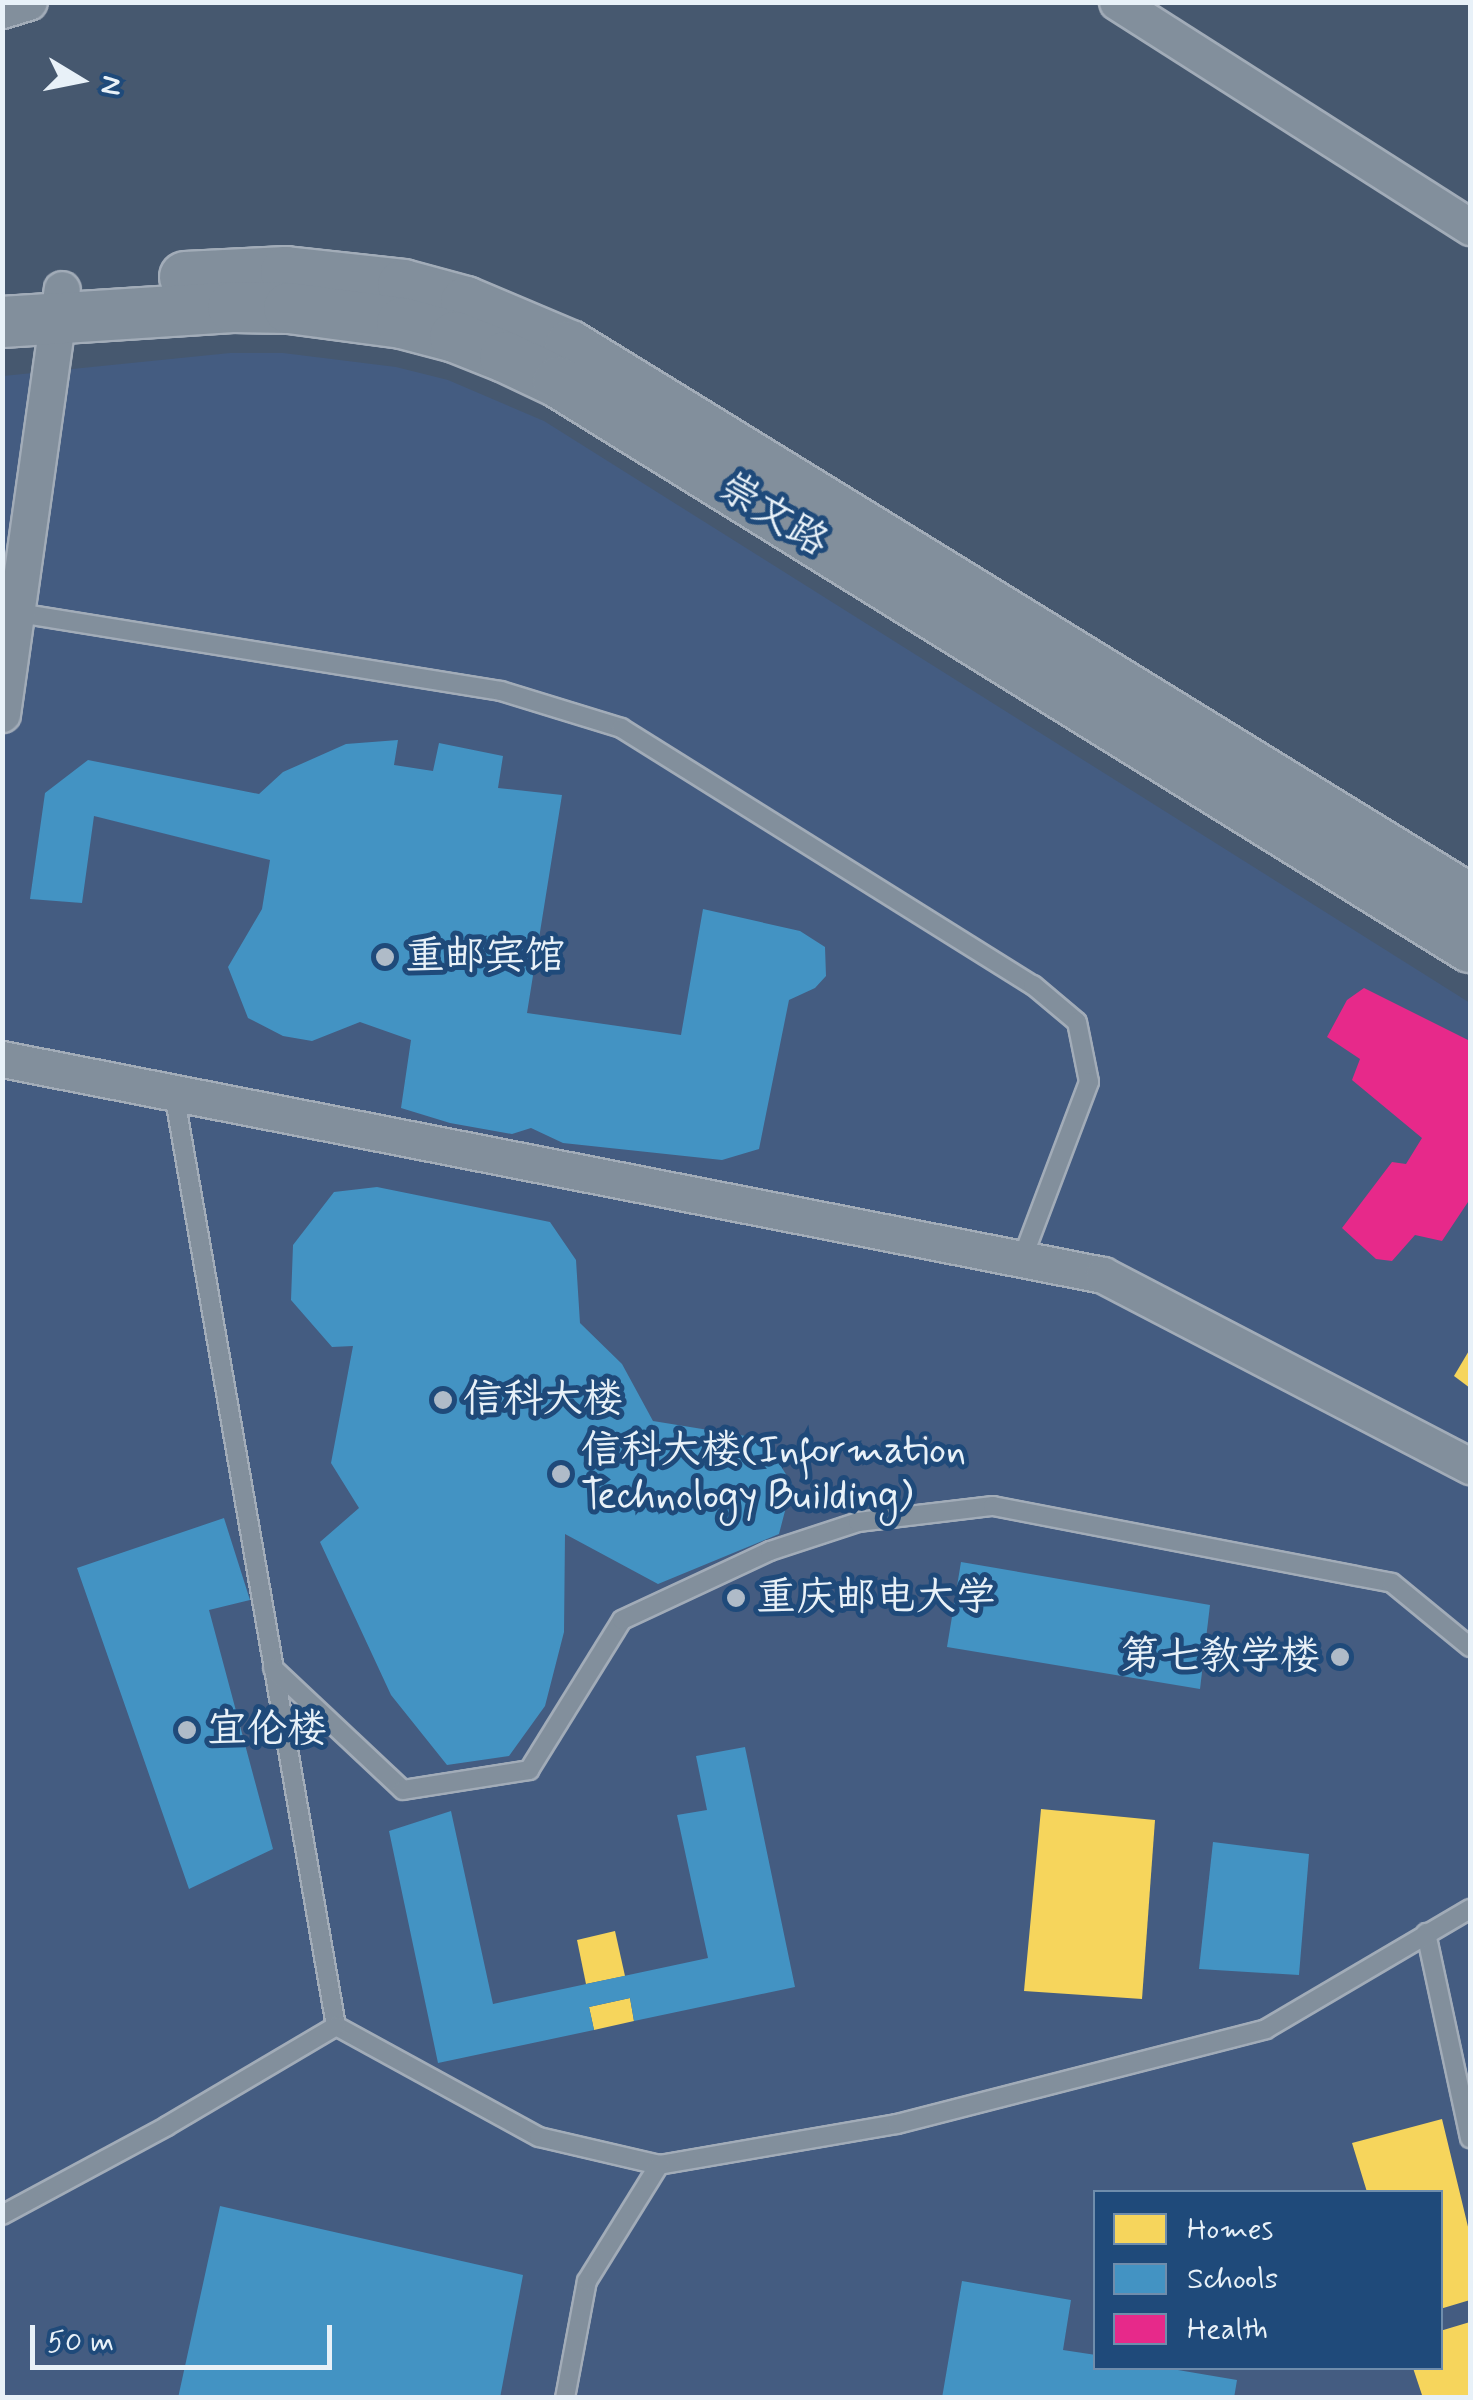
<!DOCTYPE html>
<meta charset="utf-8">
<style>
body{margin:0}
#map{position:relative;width:1473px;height:2400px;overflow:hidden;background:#46586f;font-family:Mynerve,"LXGW WenKai TC",sans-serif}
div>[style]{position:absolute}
.built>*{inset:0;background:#445c81}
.homes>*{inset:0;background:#f6d55c}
.schools>*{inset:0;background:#4393c3}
.health>*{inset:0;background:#e7298a}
.roads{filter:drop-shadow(2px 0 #a2acb8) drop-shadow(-2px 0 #a2acb8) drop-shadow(0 2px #a2acb8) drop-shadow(0 -2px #a2acb8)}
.lane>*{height:18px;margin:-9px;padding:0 9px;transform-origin:9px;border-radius:9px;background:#828f9c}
.street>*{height:35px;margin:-17.5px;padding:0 17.5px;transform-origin:17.5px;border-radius:17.5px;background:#828f9c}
.secondary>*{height:50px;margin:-25px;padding:0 25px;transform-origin:25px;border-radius:25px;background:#828f9c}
.dots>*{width:28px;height:28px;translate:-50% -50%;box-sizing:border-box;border:5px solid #1f4a7a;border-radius:50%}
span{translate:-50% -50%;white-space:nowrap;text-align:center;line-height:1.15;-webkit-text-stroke:10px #1f4a7a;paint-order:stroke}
.street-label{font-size:40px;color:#e8f1f8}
.poi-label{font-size:40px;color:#e8f1f8}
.left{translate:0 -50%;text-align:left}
.right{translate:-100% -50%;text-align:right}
.frame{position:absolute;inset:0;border:5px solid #e8f1f8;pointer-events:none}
.legend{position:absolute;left:1093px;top:2190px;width:350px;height:180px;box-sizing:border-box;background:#1f4a7a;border:2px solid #6f8dac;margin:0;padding:12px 18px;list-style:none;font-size:30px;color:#e8f1f8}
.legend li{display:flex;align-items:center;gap:20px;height:50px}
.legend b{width:50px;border:2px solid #6f8dac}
.north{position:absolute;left:30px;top:30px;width:100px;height:100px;-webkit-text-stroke:8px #1f4a7a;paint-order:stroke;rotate:100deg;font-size:28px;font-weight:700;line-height:40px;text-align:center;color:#e8f1f8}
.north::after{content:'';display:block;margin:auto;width:35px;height:45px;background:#e8f1f8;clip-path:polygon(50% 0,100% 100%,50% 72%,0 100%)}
.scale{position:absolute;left:30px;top:2325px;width:302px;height:45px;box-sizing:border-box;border:5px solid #e8f1f8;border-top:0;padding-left:12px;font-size:30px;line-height:35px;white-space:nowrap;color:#e8f1f8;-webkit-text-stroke:8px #1f4a7a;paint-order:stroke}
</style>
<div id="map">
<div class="built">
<div style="clip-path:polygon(evenodd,230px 353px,283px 353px,396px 367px,448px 380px,544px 421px,1470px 1003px,1470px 2397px,3px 2398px,3px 376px,230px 353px,1096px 2192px,1440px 2192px,1440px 2368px,1096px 2368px,1096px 2192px)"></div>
</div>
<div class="homes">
<div style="clip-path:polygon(1470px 1349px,1470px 1388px,1454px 1376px)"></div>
<div style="clip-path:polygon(1041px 1809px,1155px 1820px,1142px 1999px,1024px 1991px)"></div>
<div style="clip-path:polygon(615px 1931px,625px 1976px,586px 1984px,577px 1940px)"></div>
<div style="clip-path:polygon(630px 1998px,634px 2021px,594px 2030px,589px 2007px)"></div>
<div style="clip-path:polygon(1442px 2119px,1470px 2235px,1470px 2300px,1440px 2309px,1440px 2192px,1367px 2192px,1352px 2143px)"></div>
<div style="clip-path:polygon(1470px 2322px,1470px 2398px,1423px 2398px,1413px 2368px,1440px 2368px,1440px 2331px)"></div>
</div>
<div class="schools">
<div style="clip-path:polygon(398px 740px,394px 765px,433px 771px,439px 743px,503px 756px,498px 788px,562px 795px,527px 1013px,681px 1035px,703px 909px,800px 931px,825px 947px,826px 976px,815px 988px,789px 1000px,759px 1149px,722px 1160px,563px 1143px,531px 1128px,512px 1134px,450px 1123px,401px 1108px,411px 1040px,360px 1022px,312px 1041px,283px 1036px,248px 1018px,228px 967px,262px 909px,270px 860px,94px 816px,82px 903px,30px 899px,45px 793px,88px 760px,259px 794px,283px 772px,346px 744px)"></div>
<div style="clip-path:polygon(377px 1187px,550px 1222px,576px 1260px,580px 1323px,622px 1364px,653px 1421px,764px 1439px,792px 1484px,779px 1534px,658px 1584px,565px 1534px,564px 1632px,545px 1706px,509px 1756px,447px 1765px,391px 1695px,320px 1542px,359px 1508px,331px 1463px,353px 1346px,332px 1347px,291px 1300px,293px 1245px,334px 1192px)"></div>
<div style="clip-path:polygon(224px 1518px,250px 1600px,209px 1610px,273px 1849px,189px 1889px,77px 1568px)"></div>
<div style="clip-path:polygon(961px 1562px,1210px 1605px,1200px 1689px,947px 1647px)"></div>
<div style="clip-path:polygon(745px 1747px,795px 1987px,634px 2021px,630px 1998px,589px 2007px,594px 2030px,438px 2063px,389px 1831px,451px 1811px,493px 2004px,708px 1958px,677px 1815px,707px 1810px,696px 1756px)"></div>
<div style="clip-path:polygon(1213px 1842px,1309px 1854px,1299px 1975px,1199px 1969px)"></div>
<div style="clip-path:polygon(220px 2206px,523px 2275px,500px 2398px,178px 2398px)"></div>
<div style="clip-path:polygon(962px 2281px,1071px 2300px,1063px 2350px,1096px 2355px,1096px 2368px,1166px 2368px,1237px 2380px,1234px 2398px,942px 2398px)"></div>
</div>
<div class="health">
<div style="clip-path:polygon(1364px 988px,1470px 1041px,1470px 1199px,1442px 1241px,1415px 1235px,1392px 1261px,1376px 1259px,1342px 1228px,1392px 1162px,1406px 1164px,1422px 1138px,1352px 1080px,1360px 1059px,1327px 1037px,1347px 1000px)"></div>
</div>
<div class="roads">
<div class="lane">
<div style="left:19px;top:613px;width:488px;rotate:9.2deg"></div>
<div style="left:501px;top:691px;width:126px;rotate:17.1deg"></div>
<div style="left:621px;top:728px;width:486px;rotate:32deg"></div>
<div style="left:1033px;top:985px;width:57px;rotate:40.1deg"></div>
<div style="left:1077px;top:1022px;width:61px;rotate:78.7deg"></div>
<div style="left:1089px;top:1082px;width:189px;rotate:110.7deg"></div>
<div style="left:174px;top:1093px;width:947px;rotate:80.15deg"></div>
<div style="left:273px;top:1668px;width:178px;rotate:43.2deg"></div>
<div style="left:403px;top:1790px;width:128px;rotate:-9deg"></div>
<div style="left:529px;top:1770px;width:176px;rotate:-58.2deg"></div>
<div style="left:622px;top:1620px;width:163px;rotate:-25deg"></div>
<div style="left:770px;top:1551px;width:93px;rotate:-18.2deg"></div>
<div style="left:858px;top:1522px;width:136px;rotate:-6.8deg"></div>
<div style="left:993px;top:1506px;width:406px;rotate:10.9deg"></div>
<div style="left:1392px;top:1583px;width:101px;rotate:39.4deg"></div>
<div style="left:1426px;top:1933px;width:210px;rotate:77.9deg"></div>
<div style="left:336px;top:2026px;width:231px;rotate:28.7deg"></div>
<div style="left:539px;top:2137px;width:123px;rotate:13.1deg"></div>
<div style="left:659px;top:2165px;width:242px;rotate:-9.8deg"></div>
<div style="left:897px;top:2124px;width:381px;rotate:-14.4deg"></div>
<div style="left:1266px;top:2029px;width:237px;rotate:-30.5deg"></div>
<div style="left:2px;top:2215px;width:187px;rotate:-28.3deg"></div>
<div style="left:167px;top:2126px;width:196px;rotate:-30.6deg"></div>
<div style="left:565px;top:2398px;width:119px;rotate:-79.4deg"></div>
<div style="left:587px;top:2281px;width:137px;rotate:-58.2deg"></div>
</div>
<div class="street">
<div style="left:1117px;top:2px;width:419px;rotate:32.5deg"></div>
<div style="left:2px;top:10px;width:28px;rotate:-17deg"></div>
<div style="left:2px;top:714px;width:429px;rotate:-82deg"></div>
<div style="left:2px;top:1059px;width:1122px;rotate:11.1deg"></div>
<div style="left:1103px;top:1275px;width:414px;rotate:27.5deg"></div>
</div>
<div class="secondary">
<div style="left:185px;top:277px;width:101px;rotate:-2.8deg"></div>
<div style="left:286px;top:272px;width:118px;rotate:6.3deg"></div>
<div style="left:403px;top:285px;width:65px;rotate:15.1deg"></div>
<div style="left:466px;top:302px;width:113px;rotate:22.9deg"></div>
<div style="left:570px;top:346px;width:1057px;rotate:31.61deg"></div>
<div style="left:2px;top:322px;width:231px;rotate:-3.7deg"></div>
<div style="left:233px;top:307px;width:56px;rotate:1deg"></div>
<div style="left:289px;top:308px;width:114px;rotate:7.6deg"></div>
<div style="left:402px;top:323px;width:55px;rotate:14.8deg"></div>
<div style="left:455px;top:337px;width:54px;rotate:21.8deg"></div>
<div style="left:505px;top:357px;width:59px;rotate:25.3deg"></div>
<div style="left:558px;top:382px;width:1073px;rotate:31.78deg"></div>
</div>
</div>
<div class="dots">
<div style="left:385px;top:957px;background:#afbbc8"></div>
<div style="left:443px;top:1400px;background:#afbbc8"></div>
<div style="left:561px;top:1474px;background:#afbbc8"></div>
<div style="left:736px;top:1598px;background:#afbbc8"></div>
<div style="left:1340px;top:1657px;background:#afbbc8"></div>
<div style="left:187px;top:1730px;background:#afbbc8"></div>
</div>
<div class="street-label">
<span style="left:773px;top:515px;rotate:32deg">崇文路</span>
</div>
<div class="poi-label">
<span class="left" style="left:405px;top:957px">重邮宾馆</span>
<span class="left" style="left:463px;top:1400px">信科大楼</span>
<span class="left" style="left:581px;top:1474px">信科大楼(Information<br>Technology Building)</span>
<span class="left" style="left:756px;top:1598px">重庆邮电大学</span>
<span class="right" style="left:1320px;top:1657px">第七教学楼</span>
<span class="left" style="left:207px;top:1730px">宜伦楼</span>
</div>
<div class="frame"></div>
<ul class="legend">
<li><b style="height:28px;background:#f6d55c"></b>Homes</li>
<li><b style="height:28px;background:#4393c3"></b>Schools</li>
<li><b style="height:28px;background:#e7298a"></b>Health</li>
</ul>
<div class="north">N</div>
<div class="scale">50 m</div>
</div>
